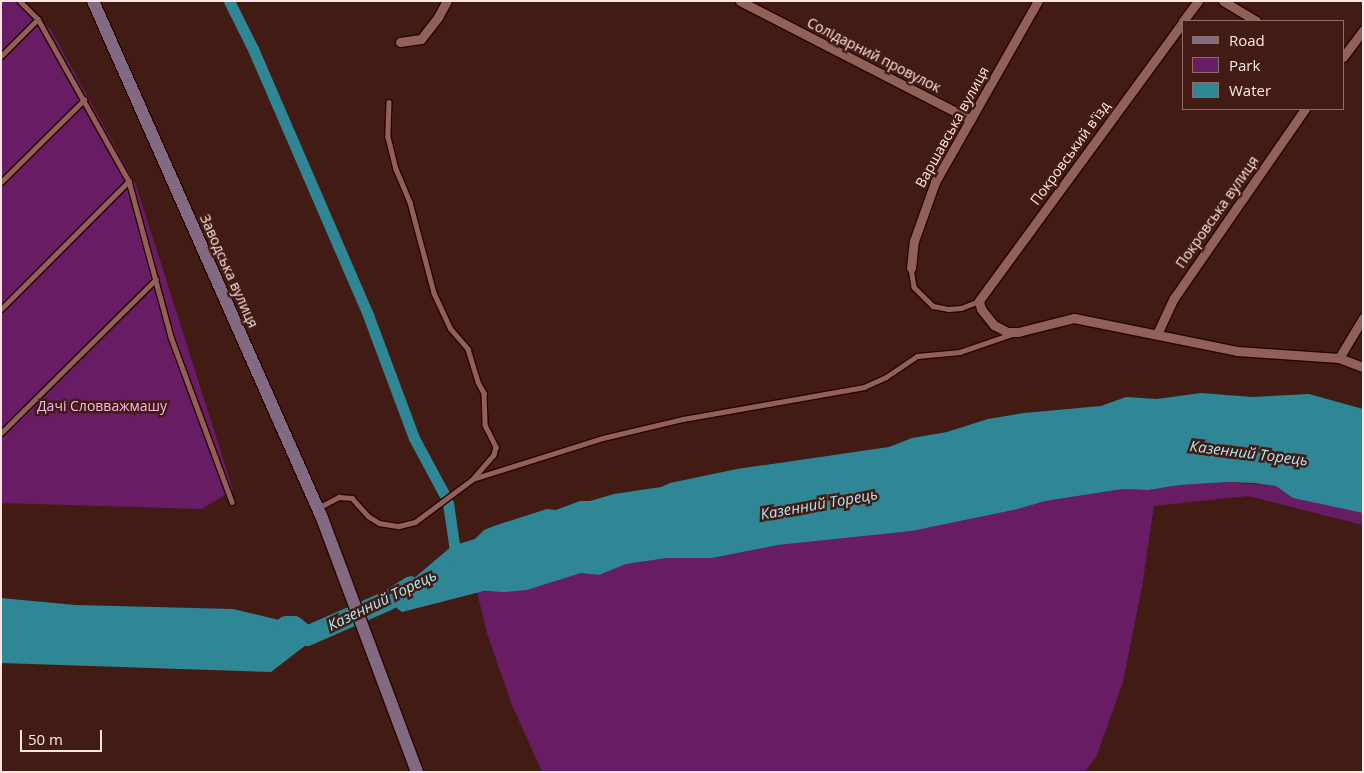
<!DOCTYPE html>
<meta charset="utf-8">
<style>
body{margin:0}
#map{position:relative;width:1364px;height:773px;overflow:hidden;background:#431b15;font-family:"Open Sans",sans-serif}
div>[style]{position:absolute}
.green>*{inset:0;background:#671c64}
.water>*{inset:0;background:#2f8795}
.canal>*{height:11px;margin:-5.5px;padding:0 5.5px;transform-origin:5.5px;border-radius:5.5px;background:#2f8795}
.river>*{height:20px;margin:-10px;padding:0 10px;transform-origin:10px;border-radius:10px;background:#2f8795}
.roads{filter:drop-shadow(1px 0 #280302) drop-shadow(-1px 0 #280302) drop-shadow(0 1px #280302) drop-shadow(0 -1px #280302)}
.lane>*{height:4.5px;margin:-2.25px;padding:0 2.25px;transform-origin:2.25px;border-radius:2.25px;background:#916159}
.street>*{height:9px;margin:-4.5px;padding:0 4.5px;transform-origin:4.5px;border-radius:4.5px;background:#916159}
.secondary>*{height:12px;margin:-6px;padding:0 6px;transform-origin:6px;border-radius:6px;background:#836a83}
span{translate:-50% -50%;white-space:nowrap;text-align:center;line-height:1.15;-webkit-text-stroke:5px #431b15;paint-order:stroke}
.street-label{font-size:14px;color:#fee7e3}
.park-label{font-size:14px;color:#f8b9f1}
.water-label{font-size:15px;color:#a9ebf7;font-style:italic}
.frame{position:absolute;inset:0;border:2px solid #fee7e3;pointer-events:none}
.legend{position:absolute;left:1182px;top:20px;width:162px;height:90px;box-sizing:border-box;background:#431b15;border:1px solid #8e6d67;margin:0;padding:6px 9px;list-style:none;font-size:15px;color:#fee7e3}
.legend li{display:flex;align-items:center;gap:10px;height:25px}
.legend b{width:25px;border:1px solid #8e6d67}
.scale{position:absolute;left:20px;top:730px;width:82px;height:22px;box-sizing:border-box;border:2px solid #fee7e3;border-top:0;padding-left:6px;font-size:15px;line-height:18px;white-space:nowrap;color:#fee7e3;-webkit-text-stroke:4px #431b15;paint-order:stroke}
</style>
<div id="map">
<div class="green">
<div style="clip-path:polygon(1px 1px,23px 1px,51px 30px,136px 185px,233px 490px,202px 509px,1px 503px)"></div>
<div style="clip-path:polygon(1228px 482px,1276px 486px,1293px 498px,1363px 513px,1363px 525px,1248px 496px,1154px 506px,1142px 587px,1123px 682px,1097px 755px,1085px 772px,542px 772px,512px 705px,487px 633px,477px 592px,527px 590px,581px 573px,599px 575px,626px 564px,667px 558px,712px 558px,778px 545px,912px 531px,1018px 509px,1045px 501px,1123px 489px,1148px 490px,1180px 485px)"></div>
</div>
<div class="water">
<div style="clip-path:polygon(1201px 393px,1252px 397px,1309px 394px,1363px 409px,1363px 513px,1293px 498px,1276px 486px,1254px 483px,1228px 482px,1180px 485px,1148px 490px,1123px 489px,1045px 501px,1018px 509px,912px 531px,778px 545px,712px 558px,667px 558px,626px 564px,599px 575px,581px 573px,527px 590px,504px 592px,484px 591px,402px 612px,387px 601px,452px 546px,475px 539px,484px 530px,494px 526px,547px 509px,556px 510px,580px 501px,590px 501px,614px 494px,661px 487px,670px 483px,737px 469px,889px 447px,912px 438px,947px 432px,988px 419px,1024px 413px,1101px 406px,1126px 397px,1157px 399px)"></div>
<div style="clip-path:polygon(1px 598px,75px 605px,233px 609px,309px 627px,306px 645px,271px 672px,1px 663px)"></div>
</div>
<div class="canal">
<div style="left:229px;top:1px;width:54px;rotate:63.4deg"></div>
<div style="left:253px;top:49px;width:290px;rotate:66.6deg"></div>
<div style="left:368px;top:315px;width:131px;rotate:69.5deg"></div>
<div style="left:414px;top:438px;width:64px;rotate:61.8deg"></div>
<div style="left:448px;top:503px;width:56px;rotate:81.7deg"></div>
</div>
<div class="river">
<div style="left:286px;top:626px;width:8px"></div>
<div style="left:294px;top:626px;width:16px;rotate:38deg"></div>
<div style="left:307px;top:636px;width:87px;rotate:-23.6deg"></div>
<div style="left:387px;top:601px;width:28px;rotate:-32deg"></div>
</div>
<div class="roads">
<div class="lane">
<div style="left:20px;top:1px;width:25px;rotate:45deg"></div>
<div style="left:38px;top:19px;width:186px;rotate:60.7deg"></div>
<div style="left:129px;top:181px;width:162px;rotate:74.9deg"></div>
<div style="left:171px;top:337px;width:176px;rotate:69.7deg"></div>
<div style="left:1px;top:56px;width:52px;rotate:-45deg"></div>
<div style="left:389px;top:102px;width:35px;rotate:92deg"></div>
<div style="left:388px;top:137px;width:33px;rotate:76deg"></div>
<div style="left:396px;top:169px;width:36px;rotate:67deg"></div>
<div style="left:410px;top:202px;width:94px;rotate:75.2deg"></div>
<div style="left:434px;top:293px;width:38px;rotate:65deg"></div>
<div style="left:450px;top:328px;width:28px;rotate:49deg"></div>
<div style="left:468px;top:349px;width:34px;rotate:73deg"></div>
<div style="left:478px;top:382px;width:13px;rotate:61deg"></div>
<div style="left:484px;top:393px;width:32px;rotate:88deg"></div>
<div style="left:485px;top:425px;width:25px;rotate:63deg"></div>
<div style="left:496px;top:447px;width:8px;rotate:104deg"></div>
<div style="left:494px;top:455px;width:30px;rotate:131deg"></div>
<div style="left:1px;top:182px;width:117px;rotate:-44.7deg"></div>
<div style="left:911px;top:268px;width:19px;rotate:81deg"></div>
<div style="left:914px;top:287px;width:27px;rotate:45deg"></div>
<div style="left:933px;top:306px;width:16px;rotate:11deg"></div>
<div style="left:949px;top:309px;width:12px;rotate:-5deg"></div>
<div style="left:961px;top:308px;width:19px;rotate:-21deg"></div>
<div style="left:1px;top:309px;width:181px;rotate:-45deg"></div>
<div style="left:1px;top:433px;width:218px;rotate:-44.8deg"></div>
<div style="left:318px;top:508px;width:24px;rotate:-28deg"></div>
<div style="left:339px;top:497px;width:13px;rotate:4deg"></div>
<div style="left:352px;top:498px;width:24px;rotate:48deg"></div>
<div style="left:368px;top:516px;width:13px;rotate:32deg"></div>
<div style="left:379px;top:523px;width:20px;rotate:9deg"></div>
<div style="left:399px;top:526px;width:16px;rotate:-14deg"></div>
<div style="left:415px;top:522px;width:72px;rotate:-36.6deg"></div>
<div style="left:473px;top:479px;width:136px;rotate:-17.5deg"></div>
<div style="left:603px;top:438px;width:82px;rotate:-13.4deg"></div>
<div style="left:683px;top:419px;width:184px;rotate:-10deg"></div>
<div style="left:864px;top:387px;width:24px;rotate:-24deg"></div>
<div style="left:886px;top:377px;width:37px;rotate:-34deg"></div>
<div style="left:917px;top:356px;width:43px;rotate:-5.3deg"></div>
<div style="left:960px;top:352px;width:55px;rotate:-19.1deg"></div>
</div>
<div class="street">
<div style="left:740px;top:1px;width:259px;rotate:27.2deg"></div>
<div style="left:1223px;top:1px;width:39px;rotate:31deg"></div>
<div style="left:1183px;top:21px;width:25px;rotate:-53deg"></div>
<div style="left:1183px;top:22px;width:346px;rotate:126.2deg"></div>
<div style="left:979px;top:301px;width:8px;rotate:76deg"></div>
<div style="left:981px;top:309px;width:21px;rotate:51deg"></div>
<div style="left:994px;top:325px;width:15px;rotate:28deg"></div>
<div style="left:1007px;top:332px;width:11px"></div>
<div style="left:1018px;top:332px;width:58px;rotate:-14deg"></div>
<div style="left:1074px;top:318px;width:166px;rotate:11.4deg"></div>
<div style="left:1237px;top:351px;width:102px;rotate:3.9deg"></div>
<div style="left:1339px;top:358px;width:26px;rotate:21deg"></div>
<div style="left:400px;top:42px;width:21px;rotate:-8deg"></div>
<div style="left:421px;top:39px;width:28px;rotate:-52deg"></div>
<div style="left:438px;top:17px;width:18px;rotate:-61deg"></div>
<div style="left:1343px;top:57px;width:34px;rotate:-53deg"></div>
<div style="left:911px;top:268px;width:27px;rotate:-84deg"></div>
<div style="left:914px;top:241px;width:63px;rotate:-70.4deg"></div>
<div style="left:935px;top:182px;width:208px;rotate:-60.4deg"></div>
<div style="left:1157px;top:334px;width:40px;rotate:-65deg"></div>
<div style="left:1174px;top:298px;width:230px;rotate:-55.3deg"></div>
<div style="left:1339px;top:358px;width:47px;rotate:-59deg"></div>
</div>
<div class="secondary">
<div style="left:93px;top:1px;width:565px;rotate:66.11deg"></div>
<div style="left:322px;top:518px;width:271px;rotate:69.5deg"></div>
</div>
</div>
<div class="street-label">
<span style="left:874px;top:55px;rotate:27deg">Солідарний провулок</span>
<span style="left:952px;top:127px;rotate:-61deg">Варшавська вулиця</span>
<span style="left:1070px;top:153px;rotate:-54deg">Покровський в'їзд</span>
<span style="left:1217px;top:212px;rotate:-55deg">Покровська вулиця</span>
<span style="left:229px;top:271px;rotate:66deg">Заводська вулиця</span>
</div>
<div class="park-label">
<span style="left:102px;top:406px">Дачі Словважмашу</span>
</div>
<div class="water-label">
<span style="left:1249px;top:453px;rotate:7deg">Казенний Торець</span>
<span style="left:819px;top:504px;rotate:-10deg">Казенний Торець</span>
<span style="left:382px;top:600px;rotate:-26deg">Казенний Торець</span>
</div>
<div class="frame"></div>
<ul class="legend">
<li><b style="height:6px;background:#836a83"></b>Road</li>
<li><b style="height:14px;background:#671c64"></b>Park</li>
<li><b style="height:14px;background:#2f8795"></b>Water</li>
</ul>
<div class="scale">50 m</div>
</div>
